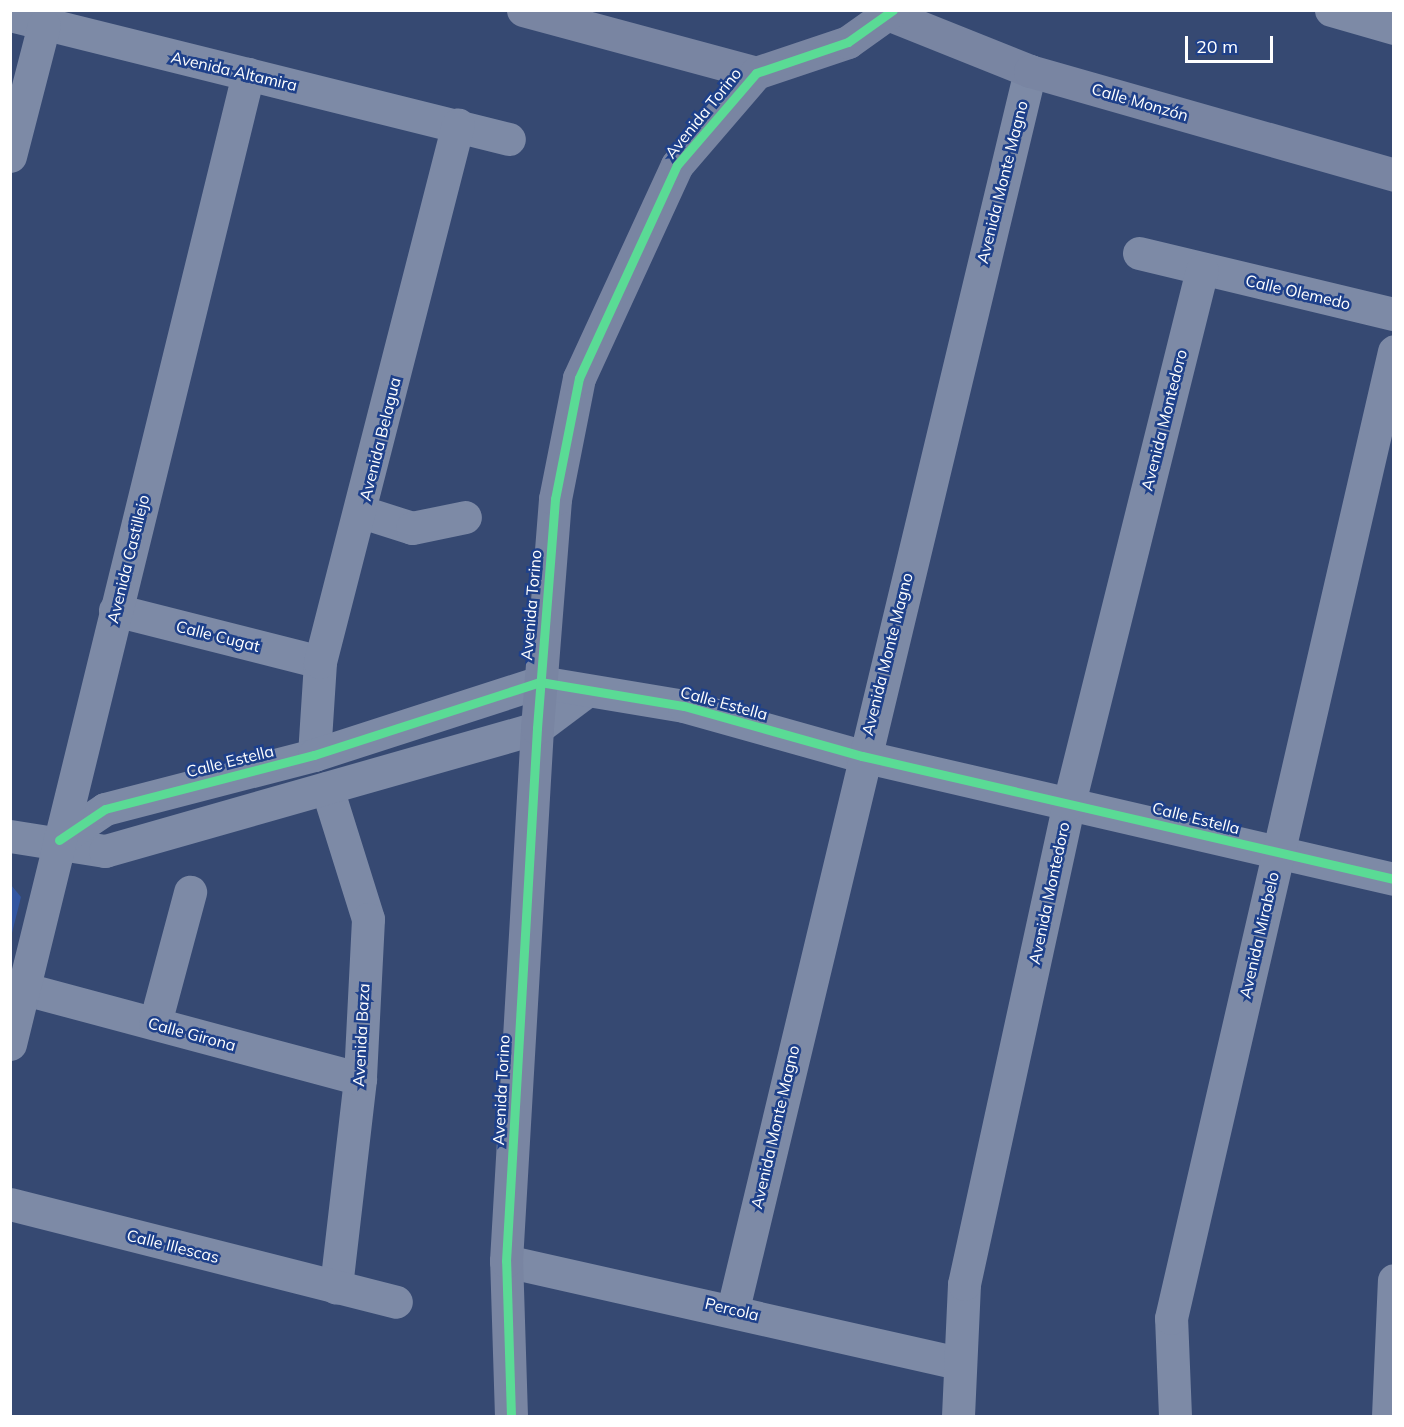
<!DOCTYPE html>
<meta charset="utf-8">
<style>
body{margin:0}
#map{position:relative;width:1404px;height:1427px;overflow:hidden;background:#364972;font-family:Mulish,sans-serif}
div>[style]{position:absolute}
.green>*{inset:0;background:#3256a1}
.street>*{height:33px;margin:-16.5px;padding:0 16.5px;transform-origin:16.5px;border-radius:16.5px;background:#7d8aa6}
.secondary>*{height:33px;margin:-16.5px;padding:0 16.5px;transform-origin:16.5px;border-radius:16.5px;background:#7985a2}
.cycleway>*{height:9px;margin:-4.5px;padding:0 4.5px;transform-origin:4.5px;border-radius:4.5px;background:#5adb95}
span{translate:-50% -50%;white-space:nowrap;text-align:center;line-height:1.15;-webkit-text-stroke:5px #1e408a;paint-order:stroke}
.street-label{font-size:16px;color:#fff}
.frame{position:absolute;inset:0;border:12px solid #fff;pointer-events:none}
.scale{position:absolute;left:1185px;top:36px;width:88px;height:27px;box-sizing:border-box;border:3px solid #fff;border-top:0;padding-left:8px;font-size:18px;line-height:21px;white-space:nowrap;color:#fff;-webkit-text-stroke:4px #1e408a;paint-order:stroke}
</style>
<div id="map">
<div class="green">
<div style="clip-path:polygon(11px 885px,21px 897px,11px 937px)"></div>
</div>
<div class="street">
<div style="left:1331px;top:10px;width:66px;rotate:15.9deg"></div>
<div style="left:10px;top:15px;width:514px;rotate:13.96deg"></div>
<div style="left:10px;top:156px;width:135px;rotate:-75.5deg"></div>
<div style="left:1139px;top:253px;width:262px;rotate:13.5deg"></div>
<div style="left:362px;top:512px;width:52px;rotate:17.7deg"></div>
<div style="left:412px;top:528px;width:54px;rotate:-11.7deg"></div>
<div style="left:115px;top:610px;width:211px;rotate:14.2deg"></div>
<div style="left:314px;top:755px;width:93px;rotate:-86.3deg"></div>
<div style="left:320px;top:662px;width:555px;rotate:-75.61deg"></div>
<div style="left:327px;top:788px;width:137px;rotate:72.6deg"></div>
<div style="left:368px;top:919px;width:160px;rotate:92.9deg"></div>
<div style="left:360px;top:1079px;width:210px;rotate:96.6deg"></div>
<div style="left:10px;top:836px;width:96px;rotate:9deg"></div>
<div style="left:105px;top:851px;width:449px;rotate:-15.9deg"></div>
<div style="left:537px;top:728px;width:60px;rotate:-36.9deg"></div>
<div style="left:59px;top:840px;width:55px;rotate:-34deg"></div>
<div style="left:105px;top:809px;width:216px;rotate:-14.5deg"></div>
<div style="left:314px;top:755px;width:237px;rotate:-17.9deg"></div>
<div style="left:540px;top:682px;width:146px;rotate:9.5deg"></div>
<div style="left:684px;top:706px;width:185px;rotate:15.7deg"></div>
<div style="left:862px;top:756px;width:546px;rotate:13.02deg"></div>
<div style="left:25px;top:989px;width:347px;rotate:15deg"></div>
<div style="left:155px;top:1023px;width:136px;rotate:-75deg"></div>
<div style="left:10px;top:1044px;width:999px;rotate:-76.21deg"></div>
<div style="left:10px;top:1204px;width:398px;rotate:14.2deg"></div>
<div style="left:506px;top:1261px;width:463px;rotate:12.7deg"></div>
<div style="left:733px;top:1309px;width:1273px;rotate:-76.51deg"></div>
<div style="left:958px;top:1416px;width:132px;rotate:-87.4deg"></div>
<div style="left:964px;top:1284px;width:492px;rotate:-77.7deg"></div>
<div style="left:1069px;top:803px;width:549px;rotate:-75.99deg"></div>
<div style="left:1175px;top:1416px;width:98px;rotate:-92.3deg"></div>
<div style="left:1171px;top:1318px;width:992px;rotate:-77.01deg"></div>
<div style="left:1388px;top:1416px;width:136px;rotate:-87.5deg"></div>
</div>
<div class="secondary">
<div style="left:523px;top:10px;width:241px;rotate:15.1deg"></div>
<div style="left:890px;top:15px;width:151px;rotate:21.8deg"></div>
<div style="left:1030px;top:71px;width:379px;rotate:15.9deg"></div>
<div style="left:511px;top:1416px;width:155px;rotate:-91.8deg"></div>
<div style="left:506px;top:1261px;width:534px;rotate:-86.67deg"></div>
<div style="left:537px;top:728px;width:230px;rotate:-85.5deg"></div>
<div style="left:555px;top:499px;width:123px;rotate:-78.8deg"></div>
<div style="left:579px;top:378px;width:234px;rotate:-65.3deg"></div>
<div style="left:677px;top:165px;width:121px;rotate:-49.3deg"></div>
<div style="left:756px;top:73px;width:97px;rotate:-18.6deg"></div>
<div style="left:848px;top:42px;width:55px;rotate:-35.4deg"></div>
</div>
<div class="cycleway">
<div style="left:59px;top:840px;width:55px;rotate:-34deg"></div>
<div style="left:105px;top:809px;width:216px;rotate:-14.5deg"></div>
<div style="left:314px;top:755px;width:237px;rotate:-17.9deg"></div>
<div style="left:540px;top:682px;width:146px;rotate:9.5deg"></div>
<div style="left:684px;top:706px;width:185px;rotate:15.7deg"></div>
<div style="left:862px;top:756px;width:546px;rotate:13.02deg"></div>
<div style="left:511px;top:1416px;width:155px;rotate:-91.8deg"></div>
<div style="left:506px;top:1261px;width:534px;rotate:-86.67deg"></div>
<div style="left:537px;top:728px;width:230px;rotate:-85.5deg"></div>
<div style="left:555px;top:499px;width:123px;rotate:-78.8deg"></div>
<div style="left:579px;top:378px;width:234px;rotate:-65.3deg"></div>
<div style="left:677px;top:165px;width:121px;rotate:-49.3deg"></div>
<div style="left:756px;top:73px;width:97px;rotate:-18.6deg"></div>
<div style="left:848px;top:42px;width:55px;rotate:-35.4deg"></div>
</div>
<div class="street-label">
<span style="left:234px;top:71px;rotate:13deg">Avenida Altamira</span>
<span style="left:1140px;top:102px;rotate:16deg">Calle Monzón</span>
<span style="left:703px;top:113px;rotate:-51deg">Avenida Torino</span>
<span style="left:1002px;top:182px;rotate:-76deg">Avenida Monte Magno</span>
<span style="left:1298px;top:292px;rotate:13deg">Calle Olemedo</span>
<span style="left:1164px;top:420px;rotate:-76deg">Avenida Montedoro</span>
<span style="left:380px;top:439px;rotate:-76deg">Avenida Belagua</span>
<span style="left:128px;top:559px;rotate:-76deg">Avenida Castillejo</span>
<span style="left:531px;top:605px;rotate:-85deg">Avenida Torino</span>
<span style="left:218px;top:636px;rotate:14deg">Calle Cugat</span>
<span style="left:887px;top:654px;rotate:-76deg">Avenida Monte Magno</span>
<span style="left:724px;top:703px;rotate:15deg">Calle Estella</span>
<span style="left:230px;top:761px;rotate:-14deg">Calle Estella</span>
<span style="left:1196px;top:818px;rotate:14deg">Calle Estella</span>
<span style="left:1049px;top:893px;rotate:-78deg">Avenida Montedoro</span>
<span style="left:1259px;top:935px;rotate:-77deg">Avenida Mirabelo</span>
<span style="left:192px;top:1034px;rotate:15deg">Calle Girona</span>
<span style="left:361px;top:1035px;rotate:-87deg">Avenida Baza</span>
<span style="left:501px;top:1090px;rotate:-87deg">Avenida Torino</span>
<span style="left:775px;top:1127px;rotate:-77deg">Avenida Monte Magno</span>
<span style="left:173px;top:1246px;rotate:14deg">Calle Illescas</span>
<span style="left:732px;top:1309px;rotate:13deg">Percola</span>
</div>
<div class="frame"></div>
<div class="scale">20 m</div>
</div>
